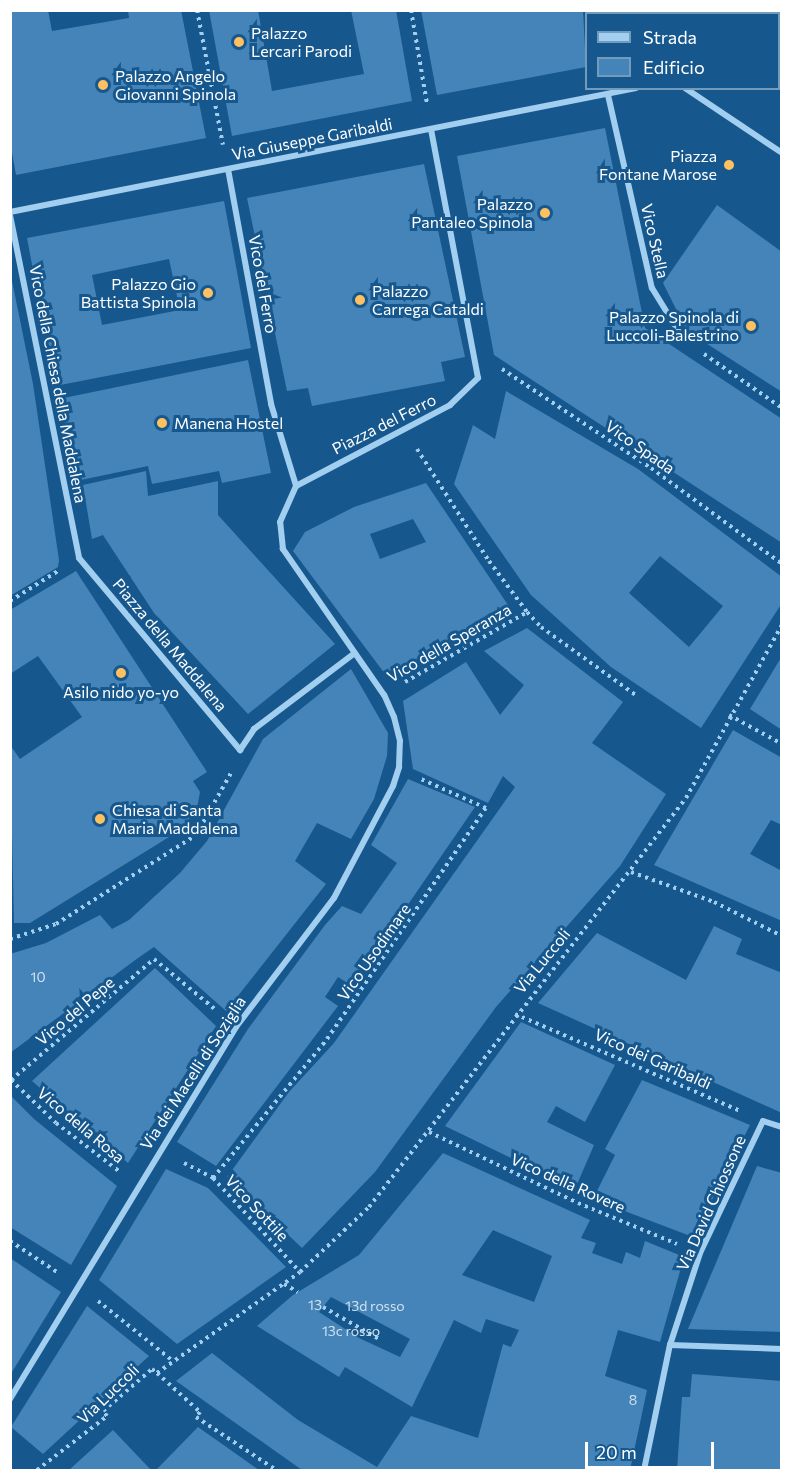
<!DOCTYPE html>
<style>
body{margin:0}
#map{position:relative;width:792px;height:1481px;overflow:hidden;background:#16588e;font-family:Commissioner,sans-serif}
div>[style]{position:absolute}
.building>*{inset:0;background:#4484b8}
.path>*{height:4px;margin-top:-2px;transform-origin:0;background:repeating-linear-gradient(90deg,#a2cef0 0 3px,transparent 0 7.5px)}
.street>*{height:6px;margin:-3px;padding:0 3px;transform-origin:3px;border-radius:3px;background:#a2cef0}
.dots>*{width:16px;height:16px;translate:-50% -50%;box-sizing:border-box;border:3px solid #16588e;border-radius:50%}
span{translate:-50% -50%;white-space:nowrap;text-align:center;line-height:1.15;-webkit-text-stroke:6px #16588e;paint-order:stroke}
.number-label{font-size:14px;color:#d0e0ed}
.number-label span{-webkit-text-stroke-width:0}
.poi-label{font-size:16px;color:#fff}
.left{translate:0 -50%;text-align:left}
.right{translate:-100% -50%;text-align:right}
.street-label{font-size:16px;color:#fff}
.frame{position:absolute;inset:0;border:12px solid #fff;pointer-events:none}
.legend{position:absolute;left:585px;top:12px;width:195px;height:78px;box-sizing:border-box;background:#16588e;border:2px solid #739bbb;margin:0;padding:8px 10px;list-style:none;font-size:18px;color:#fff}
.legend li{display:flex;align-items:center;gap:12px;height:30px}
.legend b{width:30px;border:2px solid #739bbb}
.scale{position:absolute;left:585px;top:1442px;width:129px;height:27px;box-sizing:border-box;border:3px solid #fff;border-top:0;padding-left:8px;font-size:18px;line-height:21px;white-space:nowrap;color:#fff;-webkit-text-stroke:4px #16588e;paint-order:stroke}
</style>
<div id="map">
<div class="building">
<div style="clip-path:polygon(10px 10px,48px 10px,52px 31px,129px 18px,128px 10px,181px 10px,206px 138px,16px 175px,10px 141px)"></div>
<div style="clip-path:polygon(209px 10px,258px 10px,272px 91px,364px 74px,351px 10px,396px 10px,412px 101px,232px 136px)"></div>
<div style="clip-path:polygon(421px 10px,583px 10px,586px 67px,437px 95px)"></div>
<div style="clip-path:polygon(734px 10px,782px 10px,782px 44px,778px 14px)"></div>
<div style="clip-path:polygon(605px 128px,645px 328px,782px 419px,782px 543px,494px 355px,457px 156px)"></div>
<div style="clip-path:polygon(424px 164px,465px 357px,441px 362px,445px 381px,312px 406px,308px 388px,287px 391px,247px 198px)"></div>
<div style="clip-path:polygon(evenodd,224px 201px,251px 348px,55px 386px,27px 238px,224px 201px,169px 259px,180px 310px,102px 325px,92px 275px,169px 259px)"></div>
<div style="clip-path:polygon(717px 205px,782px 252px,782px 392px,687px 331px,663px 283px)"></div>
<div style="clip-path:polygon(10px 271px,33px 384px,59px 560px,58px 567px,10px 596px)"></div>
<div style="clip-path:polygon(248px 360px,271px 473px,222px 483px,219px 471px,152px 484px,148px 466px,76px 481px,59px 399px)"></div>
<div style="clip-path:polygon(evenodd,506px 391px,638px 469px,782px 577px,782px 603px,701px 728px,611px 667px,531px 595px,454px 484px,473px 425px,495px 439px,506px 391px,660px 556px,723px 606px,689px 647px,629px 593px,660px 556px)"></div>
<div style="clip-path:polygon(146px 471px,148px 496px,218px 481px,218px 515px,335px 644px,248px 714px,154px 613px,103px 535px,92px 539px,83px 485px)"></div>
<div style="clip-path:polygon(evenodd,426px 483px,508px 605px,437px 649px,385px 674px,293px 551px,305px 532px,354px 507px,426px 483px,413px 519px,426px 542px,380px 559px,370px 534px,413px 519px)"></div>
<div style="clip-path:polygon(76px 571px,207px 772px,193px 781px,200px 792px,197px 808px,182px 829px,30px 923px,14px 923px,10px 745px,20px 759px,82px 717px,38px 656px,10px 674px,10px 610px)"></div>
<div style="clip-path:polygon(527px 628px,623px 702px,592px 743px,666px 794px,620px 866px,496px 1007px,375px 1172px,302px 1248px,227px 1177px,289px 1092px,334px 1043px,515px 787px,503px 776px,488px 803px,413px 769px,403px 701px,466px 662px,500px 715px,524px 685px,484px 651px)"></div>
<div style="clip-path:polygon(782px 656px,782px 730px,750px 709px)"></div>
<div style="clip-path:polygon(351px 669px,388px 733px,387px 756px,374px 799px,351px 839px,317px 823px,295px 861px,326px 884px,226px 1011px,154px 947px,138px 958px,125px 942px,138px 958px,10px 1053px,10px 954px,46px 943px,100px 915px,112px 929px,129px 920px,180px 873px,207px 841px,263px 739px)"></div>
<div style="clip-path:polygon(733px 730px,782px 758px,782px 825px,771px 820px,750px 854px,782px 871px,782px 921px,654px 865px)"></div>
<div style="clip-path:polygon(408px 779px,475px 807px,352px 986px,338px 977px,325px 997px,338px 1006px,216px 1166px,177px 1142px,248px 1029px,325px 925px,342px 906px,361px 914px,397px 863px,371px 845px)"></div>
<div style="clip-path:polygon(714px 926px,742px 939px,736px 954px,782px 973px,782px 1113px,538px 1003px,597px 933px,686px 980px)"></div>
<div style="clip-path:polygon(155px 968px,216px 1026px,128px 1163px,32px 1081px)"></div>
<div style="clip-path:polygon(521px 1022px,615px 1065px,585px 1122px,556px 1106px,547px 1122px,594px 1145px,575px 1189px,445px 1126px)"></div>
<div style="clip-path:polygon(642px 1080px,750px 1125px,693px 1237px,593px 1199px,615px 1155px,605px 1149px)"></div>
<div style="clip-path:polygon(10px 1095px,34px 1119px,117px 1186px,71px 1265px,10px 1227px)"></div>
<div style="clip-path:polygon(evenodd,443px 1153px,590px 1220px,581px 1238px,596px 1243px,592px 1253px,622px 1264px,626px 1252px,640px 1258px,645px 1241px,684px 1257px,660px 1342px,618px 1330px,605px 1376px,647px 1390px,630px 1470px,302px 1470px,176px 1381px,212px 1353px,298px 1420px,377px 1467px,411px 1416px,478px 1438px,503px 1344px,511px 1347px,519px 1330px,486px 1319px,481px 1333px,454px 1320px,412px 1407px,345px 1367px,339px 1377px,257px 1326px,293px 1295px,359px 1255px,443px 1153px,493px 1230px,552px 1256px,534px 1302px,462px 1275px,493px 1230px,443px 1153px,331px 1297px,410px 1339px,400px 1357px,359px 1338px,319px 1312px,331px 1297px)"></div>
<div style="clip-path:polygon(757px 1166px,782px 1173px,782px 1332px,688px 1329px)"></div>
<div style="clip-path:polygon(166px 1169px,208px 1188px,286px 1267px,177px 1344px,99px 1280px)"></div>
<div style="clip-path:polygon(10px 1258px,61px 1292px,12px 1372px,10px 1371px)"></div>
<div style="clip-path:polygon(87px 1306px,149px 1356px,43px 1454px,11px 1427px)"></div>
<div style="clip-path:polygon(692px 1374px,782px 1381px,782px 1470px,677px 1470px,682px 1397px,690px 1397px)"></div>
<div style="clip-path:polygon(198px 1427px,225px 1446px,259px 1470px,156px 1470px)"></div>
<div style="clip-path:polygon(113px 1430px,151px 1470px,69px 1470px)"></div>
</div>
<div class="path">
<div style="left:197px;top:10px;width:137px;rotate:79.1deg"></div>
<div style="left:411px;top:10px;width:95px;rotate:80.3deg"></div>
<div style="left:704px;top:354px;width:95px;rotate:34.7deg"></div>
<div style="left:502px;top:369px;width:179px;rotate:33.6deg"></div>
<div style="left:651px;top:468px;width:162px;rotate:36.2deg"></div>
<div style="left:417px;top:449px;width:133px;rotate:57.3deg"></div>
<div style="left:489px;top:561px;width:64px;rotate:53.3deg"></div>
<div style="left:527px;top:612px;width:21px;rotate:47deg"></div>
<div style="left:541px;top:627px;width:118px;rotate:35.7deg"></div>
<div style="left:10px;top:601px;width:57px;rotate:-32deg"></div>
<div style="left:405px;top:682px;width:141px;rotate:-29.8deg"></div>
<div style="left:729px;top:715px;width:60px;rotate:28.7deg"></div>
<div style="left:631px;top:872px;width:88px;rotate:19.9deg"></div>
<div style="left:714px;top:902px;width:76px;rotate:26.6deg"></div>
<div style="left:10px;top:939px;width:48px;rotate:-18.1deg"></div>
<div style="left:56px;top:924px;width:166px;rotate:-32.4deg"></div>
<div style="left:196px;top:835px;width:71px;rotate:-60.6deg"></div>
<div style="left:515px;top:1014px;width:245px;rotate:23.3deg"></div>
<div style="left:11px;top:1080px;width:187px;rotate:-40.2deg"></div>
<div style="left:154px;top:959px;width:82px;rotate:39.5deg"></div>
<div style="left:11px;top:1080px;width:62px;rotate:43.7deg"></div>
<div style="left:56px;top:1123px;width:81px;rotate:37.4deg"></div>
<div style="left:429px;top:1132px;width:165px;rotate:25.5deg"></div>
<div style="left:578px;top:1203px;width:107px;rotate:22.5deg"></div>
<div style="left:184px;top:1163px;width:33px;rotate:27deg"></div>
<div style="left:213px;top:1178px;width:128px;rotate:47.2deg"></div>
<div style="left:213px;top:1178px;width:180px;rotate:-50.6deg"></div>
<div style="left:327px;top:1039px;width:280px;rotate:-55.5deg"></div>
<div style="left:486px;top:808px;width:71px;rotate:-156deg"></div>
<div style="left:10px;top:1241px;width:56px;rotate:33.4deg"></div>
<div style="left:284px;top:1284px;width:16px;rotate:30deg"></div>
<div style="left:98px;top:1301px;width:96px;rotate:38.7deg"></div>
<div style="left:323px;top:1307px;width:64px;rotate:29.7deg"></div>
<div style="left:157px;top:1373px;width:58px;rotate:42.2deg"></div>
<div style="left:200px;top:1412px;width:6px;rotate:129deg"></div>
<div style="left:196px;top:1417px;width:96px;rotate:33.5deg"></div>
<div style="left:37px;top:1470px;width:88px;rotate:-37.6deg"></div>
<div style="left:107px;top:1416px;width:6px;rotate:-129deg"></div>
<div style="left:103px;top:1411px;width:65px;rotate:-40.6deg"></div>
<div style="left:152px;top:1369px;width:6px;rotate:39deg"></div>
<div style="left:157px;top:1373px;width:175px;rotate:-35.2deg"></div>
<div style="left:300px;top:1272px;width:95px;rotate:-43.3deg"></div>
<div style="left:369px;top:1207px;width:517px;rotate:-52.22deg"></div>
<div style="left:686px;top:798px;width:198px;rotate:-61deg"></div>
</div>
<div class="street">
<div style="left:639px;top:10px;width:4px;rotate:76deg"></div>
<div style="left:685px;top:88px;width:117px;rotate:33.8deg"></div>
<div style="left:608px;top:95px;width:198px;rotate:77.2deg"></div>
<div style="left:652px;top:288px;width:61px;rotate:58.4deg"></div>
<div style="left:228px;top:169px;width:239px;rotate:79.6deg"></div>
<div style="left:271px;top:404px;width:86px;rotate:73deg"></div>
<div style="left:10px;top:212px;width:638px;rotate:-11.2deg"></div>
<div style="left:10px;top:215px;width:350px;rotate:78.6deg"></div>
<div style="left:79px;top:558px;width:251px;rotate:50deg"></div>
<div style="left:240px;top:750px;width:25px;rotate:-56deg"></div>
<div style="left:254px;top:729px;width:126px;rotate:-37deg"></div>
<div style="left:670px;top:1345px;width:112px;rotate:2deg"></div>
<div style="left:10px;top:1399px;width:435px;rotate:-58.7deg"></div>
<div style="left:236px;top:1027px;width:162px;rotate:-52.8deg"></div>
<div style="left:334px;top:898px;width:127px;rotate:-62.2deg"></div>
<div style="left:393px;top:786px;width:20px;rotate:-72deg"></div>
<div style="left:399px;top:767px;width:26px;rotate:-88deg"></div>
<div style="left:400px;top:741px;width:25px;rotate:-104deg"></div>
<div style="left:394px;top:717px;width:24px;rotate:-114deg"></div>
<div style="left:384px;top:695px;width:178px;rotate:-124.7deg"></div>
<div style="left:283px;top:549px;width:27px;rotate:-96deg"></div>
<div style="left:280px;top:522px;width:39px;rotate:-66deg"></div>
<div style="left:296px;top:486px;width:174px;rotate:-27.7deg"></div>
<div style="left:450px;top:405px;width:39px;rotate:-44deg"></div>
<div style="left:478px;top:378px;width:252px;rotate:-100.7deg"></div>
<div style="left:644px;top:1470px;width:128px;rotate:-78.3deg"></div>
<div style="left:670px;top:1345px;width:97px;rotate:-71.9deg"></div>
<div style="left:700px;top:1253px;width:146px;rotate:-64.5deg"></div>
<div style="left:763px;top:1121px;width:20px;rotate:18deg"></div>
</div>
<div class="dots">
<div style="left:239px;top:42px;background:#ffc061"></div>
<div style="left:103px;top:85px;background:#ffc061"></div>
<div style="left:729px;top:165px;background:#ffc061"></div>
<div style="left:545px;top:213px;background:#ffc061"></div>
<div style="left:208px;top:293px;background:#ffc061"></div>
<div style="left:360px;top:300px;background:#ffc061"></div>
<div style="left:751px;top:326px;background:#ffc061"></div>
<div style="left:162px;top:423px;background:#ffc061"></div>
<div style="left:121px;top:673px;background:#ffc061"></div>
<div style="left:100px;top:819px;background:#ffc061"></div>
</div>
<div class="number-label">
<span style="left:38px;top:977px">10</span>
<span style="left:315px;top:1305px">13</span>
<span style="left:375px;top:1306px">13d rosso</span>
<span style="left:351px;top:1331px">13c rosso</span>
<span style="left:633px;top:1400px">8</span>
</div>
<div class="poi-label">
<span class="left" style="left:251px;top:42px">Palazzo<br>Lercari Parodi</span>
<span class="left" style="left:115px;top:85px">Palazzo Angelo<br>Giovanni Spinola</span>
<span class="right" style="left:717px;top:165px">Piazza<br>Fontane Marose</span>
<span class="right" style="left:533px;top:213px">Palazzo<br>Pantaleo Spinola</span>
<span class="right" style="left:196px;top:293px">Palazzo Gio<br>Battista Spinola</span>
<span class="left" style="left:372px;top:300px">Palazzo<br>Carrega Cataldi</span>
<span class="right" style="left:739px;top:326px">Palazzo Spinola di<br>Luccoli-Balestrino</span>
<span class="left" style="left:174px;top:423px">Manena Hostel</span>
<span style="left:121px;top:692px">Asilo nido yo-yo</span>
<span class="left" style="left:112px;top:819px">Chiesa di Santa<br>Maria Maddalena</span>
</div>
<div class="street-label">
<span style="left:312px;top:139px;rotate:-11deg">Via Giuseppe Garibaldi</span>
<span style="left:655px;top:241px;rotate:77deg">Vico Stella</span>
<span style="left:263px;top:284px;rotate:80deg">Vico del Ferro</span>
<span style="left:58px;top:384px;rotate:79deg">Vico della Chiesa della Maddalena</span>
<span style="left:384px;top:424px;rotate:-27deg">Piazza del Ferro</span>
<span style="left:640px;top:447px;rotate:35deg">Vico Spada</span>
<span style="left:449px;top:643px;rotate:-30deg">Vico della Speranza</span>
<span style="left:170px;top:645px;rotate:50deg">Piazza della Maddalena</span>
<span style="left:374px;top:952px;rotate:-55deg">Vico Usodimare</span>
<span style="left:542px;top:961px;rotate:-51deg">Via Luccoli</span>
<span style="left:75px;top:1011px;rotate:-40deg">Vico del Pepe</span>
<span style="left:653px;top:1059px;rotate:24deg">Vico dei Garibaldi</span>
<span style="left:193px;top:1073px;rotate:-57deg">Via dei Macelli di Soziglia</span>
<span style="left:81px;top:1125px;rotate:40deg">Vico della Rosa</span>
<span style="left:568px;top:1183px;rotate:24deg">Vico della Rovere</span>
<span style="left:711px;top:1203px;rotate:-66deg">Via David Chiossone</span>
<span style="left:257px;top:1208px;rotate:47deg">Vico Sottile</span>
<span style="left:108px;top:1394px;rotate:-44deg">Via Luccoli</span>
</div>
<div class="frame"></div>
<ul class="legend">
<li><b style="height:8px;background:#a2cef0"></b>Strada</li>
<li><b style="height:16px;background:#4484b8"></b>Edificio</li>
</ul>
<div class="scale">20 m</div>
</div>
